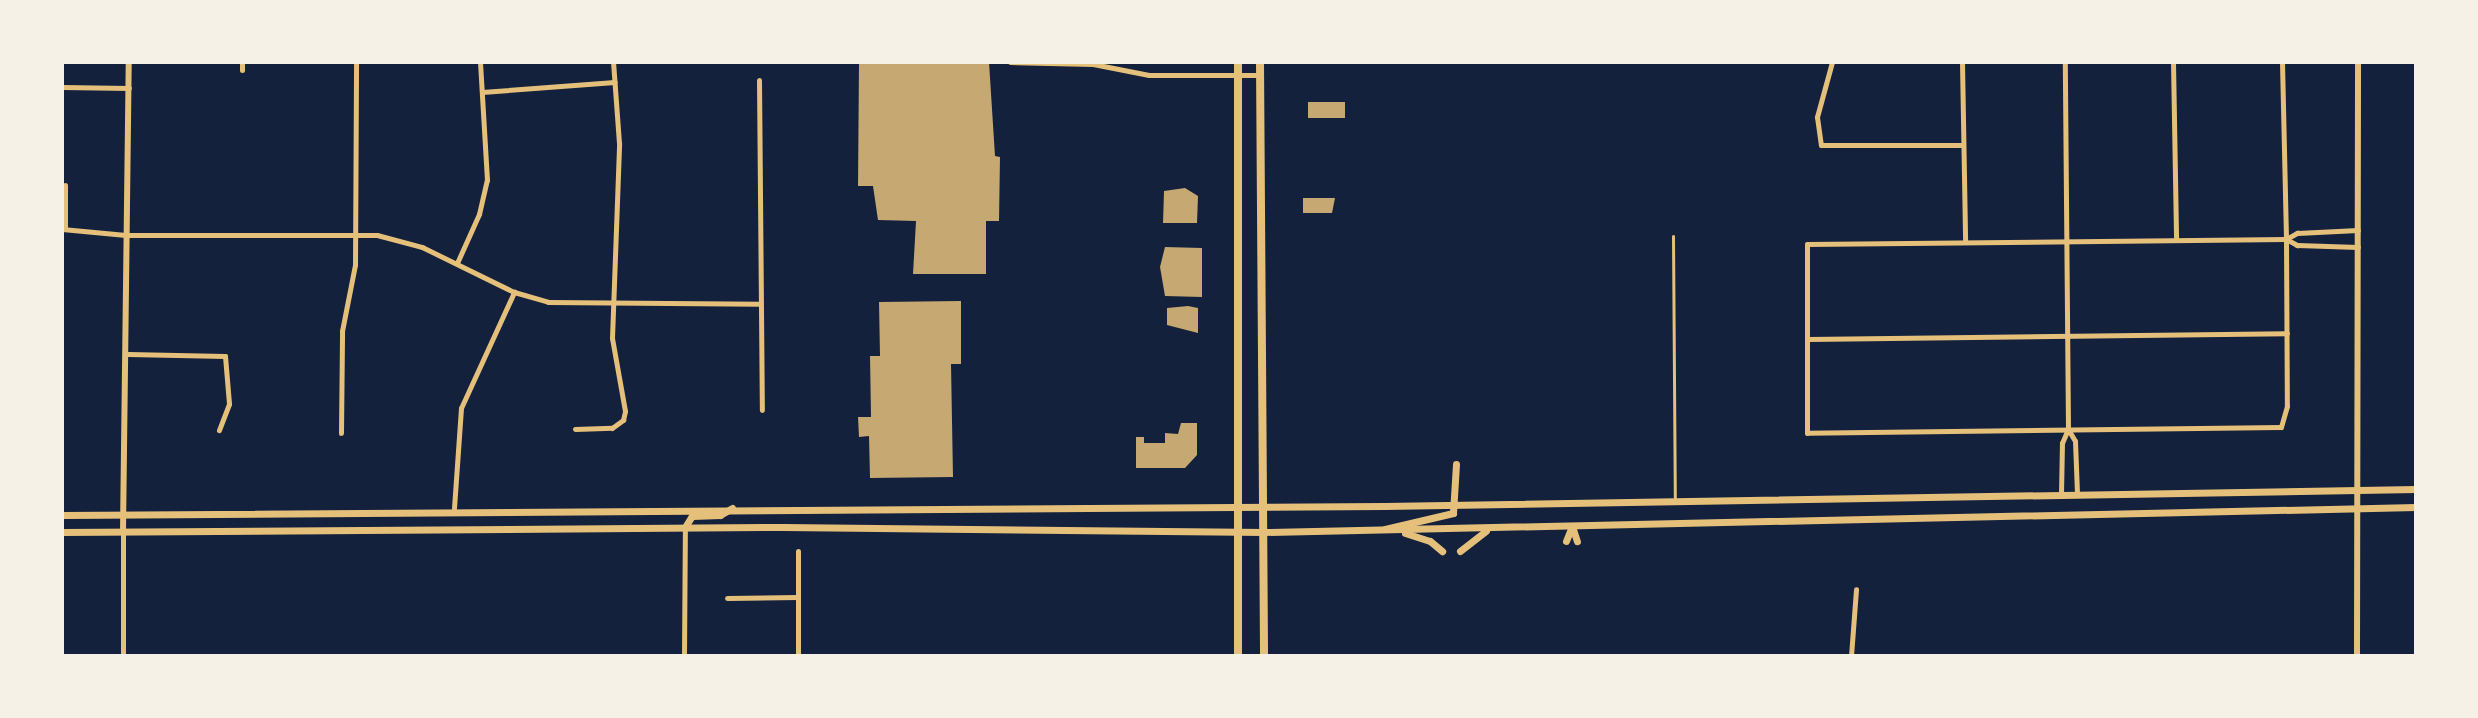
<!DOCTYPE html>
<style>
body{margin:0}
#map{position:relative;width:2478px;height:718px;overflow:hidden;background:#14213d;font-family:Cabin,sans-serif}
div>[style]{position:absolute}
.building>*{inset:0;background:#c6a872}
.service>*{height:3px;margin:-1.5px;padding:0 1.5px;transform-origin:1.5px;border-radius:1.5px;background:#e5c07b}
.minor>*{height:5px;margin:-2.5px;padding:0 2.5px;transform-origin:2.5px;border-radius:2.5px;background:#e5c07b}
.tertiary>*{height:6px;margin:-3px;padding:0 3px;transform-origin:3px;border-radius:3px;background:#e5c07b}
.secondary>*{height:7px;margin:-3.5px;padding:0 3.5px;transform-origin:3.5px;border-radius:3.5px;background:#e5c07b}
.primary>*{height:8px;margin:-4px;padding:0 4px;transform-origin:4px;border-radius:4px;background:#e5c07b}
span{translate:-50% -50%;white-space:nowrap;text-align:center;line-height:1.15;-webkit-text-stroke:8px #f6f1e7;paint-order:stroke}
.frame{position:absolute;inset:0;border:64px solid #f6f1e7;pointer-events:none}
</style>
<div id="map">
<div class="building">
<div style="clip-path:polygon(859px 62px,989px 62px,995px 156px,1000px 157px,999px 221px,986px 221px,986px 274px,913px 274px,916px 221px,878px 220px,873px 186px,858px 186px)"></div>
<div style="clip-path:polygon(1308px 102px,1345px 102px,1345px 118px,1308px 118px)"></div>
<div style="clip-path:polygon(1185px 188px,1198px 196px,1197px 223px,1163px 223px,1164px 191px)"></div>
<div style="clip-path:polygon(1303px 198px,1335px 198px,1332px 213px,1303px 213px)"></div>
<div style="clip-path:polygon(1165px 247px,1202px 248px,1202px 297px,1165px 296px,1160px 267px)"></div>
<div style="clip-path:polygon(961px 301px,961px 364px,951px 364px,953px 477px,870px 478px,869px 436px,859px 437px,858px 417px,871px 417px,870px 356px,880px 356px,879px 302px)"></div>
<div style="clip-path:polygon(1188px 306px,1198px 308px,1198px 333px,1167px 325px,1167px 308px)"></div>
<div style="clip-path:polygon(1181px 423px,1197px 423px,1197px 455px,1185px 468px,1136px 468px,1136px 437px,1144px 437px,1144px 443px,1165px 443px,1165px 433px,1178px 434px)"></div>
</div>
<div class="service">
<div style="left:1673px;top:236px;width:262px;rotate:89.6deg"></div>
</div>
<div class="minor">
<div style="left:1010px;top:62px;width:83px;rotate:1.4deg"></div>
<div style="left:1093px;top:64px;width:57px;rotate:11.1deg"></div>
<div style="left:1149px;top:75px;width:110px"></div>
<div style="left:1832px;top:62px;width:57px;rotate:105.3deg"></div>
<div style="left:1817px;top:117px;width:28px;rotate:82deg"></div>
<div style="left:1821px;top:145px;width:142px"></div>
<div style="left:1962px;top:62px;width:180px;rotate:89deg"></div>
<div style="left:2173px;top:62px;width:178px;rotate:89deg"></div>
<div style="left:2282px;top:62px;width:177px;rotate:88.7deg"></div>
<div style="left:2286px;top:239px;width:167px;rotate:89.7deg"></div>
<div style="left:2287px;top:406px;width:22px;rotate:106deg"></div>
<div style="left:2281px;top:427px;width:474px;rotate:179.3deg"></div>
<div style="left:1807px;top:433px;width:189px;rotate:-90deg"></div>
<div style="left:1807px;top:244px;width:479px;rotate:-0.6deg"></div>
<div style="left:2286px;top:239px;width:13px;rotate:29deg"></div>
<div style="left:2297px;top:245px;width:61px;rotate:1.9deg"></div>
<div style="left:242px;top:70px;width:8px;rotate:-90deg"></div>
<div style="left:759px;top:80px;width:330px;rotate:89.5deg"></div>
<div style="left:62px;top:87px;width:67px;rotate:0.9deg"></div>
<div style="left:482px;top:92px;width:133px;rotate:-4.3deg"></div>
<div style="left:62px;top:229px;width:64px;rotate:5.4deg"></div>
<div style="left:126px;top:235px;width:251px"></div>
<div style="left:377px;top:235px;width:47px;rotate:14.9deg"></div>
<div style="left:422px;top:247px;width:102px;rotate:26.1deg"></div>
<div style="left:514px;top:292px;width:35px;rotate:16deg"></div>
<div style="left:548px;top:302px;width:211px;rotate:0.5deg"></div>
<div style="left:65px;top:229px;width:44px;rotate:-90deg"></div>
<div style="left:2286px;top:239px;width:13px;rotate:-29deg"></div>
<div style="left:2297px;top:233px;width:61px;rotate:-2.8deg"></div>
<div style="left:457px;top:263px;width:54px;rotate:-65.8deg"></div>
<div style="left:479px;top:214px;width:35px;rotate:-77deg"></div>
<div style="left:487px;top:180px;width:118px;rotate:-93.4deg"></div>
<div style="left:1808px;top:339px;width:479px;rotate:-0.7deg"></div>
<div style="left:128px;top:354px;width:97px;rotate:1.2deg"></div>
<div style="left:225px;top:356px;width:48px;rotate:85.2deg"></div>
<div style="left:229px;top:404px;width:28px;rotate:111deg"></div>
<div style="left:575px;top:429px;width:37px;rotate:-2deg"></div>
<div style="left:612px;top:428px;width:14px;rotate:-36deg"></div>
<div style="left:623px;top:420px;width:9px;rotate:-77deg"></div>
<div style="left:625px;top:411px;width:74px;rotate:-100.1deg"></div>
<div style="left:612px;top:338px;width:195px;rotate:-87.9deg"></div>
<div style="left:619px;top:143px;width:81px;rotate:-94.2deg"></div>
<div style="left:2068px;top:429px;width:14px;rotate:60deg"></div>
<div style="left:2075px;top:441px;width:52px;rotate:87.8deg"></div>
<div style="left:341px;top:433px;width:102px;rotate:-89.4deg"></div>
<div style="left:342px;top:331px;width:67px;rotate:-78.9deg"></div>
<div style="left:355px;top:265px;width:203px;rotate:-89.7deg"></div>
<div style="left:2061px;top:494px;width:51px;rotate:-88.9deg"></div>
<div style="left:2062px;top:443px;width:15px;rotate:-67deg"></div>
<div style="left:2068px;top:429px;width:367px;rotate:-90.5deg"></div>
<div style="left:454px;top:508px;width:100px;rotate:-86deg"></div>
<div style="left:461px;top:408px;width:128px;rotate:-65.4deg"></div>
<div style="left:798px;top:551px;width:105px;rotate:90deg"></div>
<div style="left:727px;top:598px;width:71px;rotate:-0.8deg"></div>
<div style="left:123px;top:656px;width:124px;rotate:-90deg"></div>
<div style="left:684px;top:656px;width:129px;rotate:-89.6deg"></div>
<div style="left:1851px;top:656px;width:67px;rotate:-85.7deg"></div>
</div>
<div class="tertiary">
<div style="left:123px;top:532px;width:470px;rotate:-89.3deg"></div>
<div style="left:2357px;top:656px;width:594px;rotate:-89.9deg"></div>
</div>
<div class="secondary">
<div style="left:62px;top:515px;width:1322px;rotate:-0.39deg"></div>
<div style="left:1384px;top:506px;width:1032px;rotate:-0.94deg"></div>
<div style="left:1572px;top:526px;width:16px;rotate:72deg"></div>
<div style="left:685px;top:527px;width:13px;rotate:-58deg"></div>
<div style="left:692px;top:516px;width:28px;rotate:-2deg"></div>
<div style="left:720px;top:515px;width:14px;rotate:-30deg"></div>
<div style="left:1385px;top:529px;width:70px;rotate:-13.2deg"></div>
<div style="left:1453px;top:513px;width:49px;rotate:-86.5deg"></div>
<div style="left:62px;top:532px;width:721px;rotate:-0.4deg"></div>
<div style="left:783px;top:527px;width:481px;rotate:0.6deg"></div>
<div style="left:1264px;top:532px;width:1152px;rotate:-1.24deg"></div>
<div style="left:1405px;top:533px;width:26px;rotate:18deg"></div>
<div style="left:1430px;top:541px;width:16px;rotate:40deg"></div>
<div style="left:1566px;top:541px;width:16px;rotate:-68deg"></div>
<div style="left:1460px;top:551px;width:33px;rotate:-38deg"></div>
</div>
<div class="primary">
<div style="left:1238px;top:62px;width:594px;rotate:90deg"></div>
<div style="left:1260px;top:62px;width:594px;rotate:89.61deg"></div>
</div>
<div class="frame"></div>
</div>
